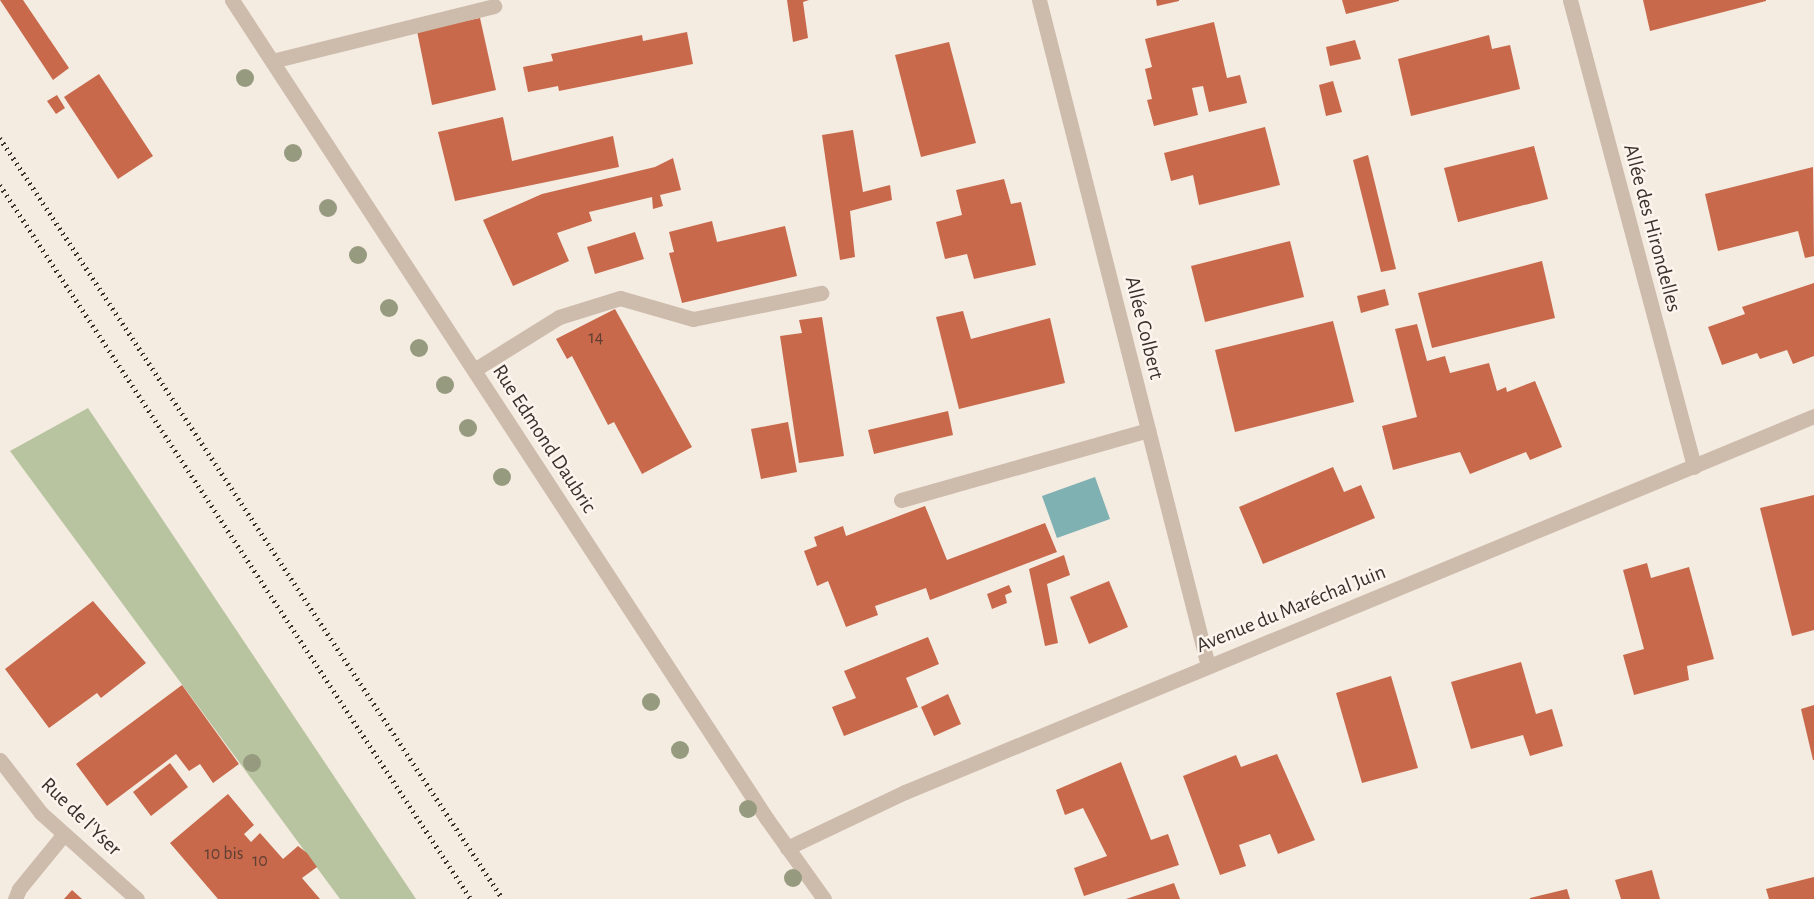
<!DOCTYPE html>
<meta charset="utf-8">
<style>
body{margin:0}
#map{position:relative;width:1814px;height:899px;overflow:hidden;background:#f4ebe1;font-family:"Alegreya Sans",sans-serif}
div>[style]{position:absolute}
.green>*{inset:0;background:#b8c4a0}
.water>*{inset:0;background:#7fb0b2}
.building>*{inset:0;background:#c8694b}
.lane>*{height:15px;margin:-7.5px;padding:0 7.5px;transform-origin:7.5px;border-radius:7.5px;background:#cdbbac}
.street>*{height:15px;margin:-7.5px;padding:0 7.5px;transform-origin:7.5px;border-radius:7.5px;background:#cdbbac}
.rail>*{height:4.5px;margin-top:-2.25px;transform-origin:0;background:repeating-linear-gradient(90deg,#3b302b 0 1.5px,transparent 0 6px)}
.trees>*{width:18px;height:18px;margin:-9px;border-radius:50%;background:#969b7f}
span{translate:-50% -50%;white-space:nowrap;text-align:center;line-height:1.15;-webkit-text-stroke:5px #fbf5ee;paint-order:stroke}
.number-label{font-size:18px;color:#5e3e33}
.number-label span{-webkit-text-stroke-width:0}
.street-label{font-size:21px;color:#3b302b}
</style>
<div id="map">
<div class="green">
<div style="clip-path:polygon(88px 408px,416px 899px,340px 899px,10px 451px)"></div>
</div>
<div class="water">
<div style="clip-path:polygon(1095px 477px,1110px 519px,1057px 538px,1042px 496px)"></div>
</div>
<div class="building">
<div style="clip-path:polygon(0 0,23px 0,69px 68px,53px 80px)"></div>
<div style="clip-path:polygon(787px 0,809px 0,803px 2px,808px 38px,793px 42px)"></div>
<div style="clip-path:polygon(1156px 0,1179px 0,1179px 1px,1157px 6px)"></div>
<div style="clip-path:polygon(1342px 0,1399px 0,1399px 1px,1346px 14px)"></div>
<div style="clip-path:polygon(1643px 0,1766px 0,1766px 1px,1650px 31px)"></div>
<div style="clip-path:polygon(480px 18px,496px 90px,432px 105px,417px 31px)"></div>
<div style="clip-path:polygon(1214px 22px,1227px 78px,1240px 75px,1247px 103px,1209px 112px,1203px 86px,1192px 88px,1198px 115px,1154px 126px,1147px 100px,1152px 99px,1145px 69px,1152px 67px,1145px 39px)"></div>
<div style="clip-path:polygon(687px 32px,693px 64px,559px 91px,558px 86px,528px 92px,523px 67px,553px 61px,551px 54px,642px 35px,643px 41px)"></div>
<div style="clip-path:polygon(1489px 35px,1492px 49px,1510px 45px,1520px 89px,1411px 116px,1398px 59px)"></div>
<div style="clip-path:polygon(1355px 40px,1361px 59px,1330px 66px,1326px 47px)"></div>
<div style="clip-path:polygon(949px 42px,976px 143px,921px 157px,895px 55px)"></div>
<div style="clip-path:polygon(99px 74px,153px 156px,118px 179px,64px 97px)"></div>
<div style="clip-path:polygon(1333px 81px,1342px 112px,1326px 116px,1319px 85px)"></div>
<div style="clip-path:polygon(57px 95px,65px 108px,56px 114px,47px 101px)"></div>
<div style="clip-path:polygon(503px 117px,512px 161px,613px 136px,619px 167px,455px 201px,438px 132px)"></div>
<div style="clip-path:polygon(1265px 127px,1280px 185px,1199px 205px,1193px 175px,1171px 181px,1164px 153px)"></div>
<div style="clip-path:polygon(853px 130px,863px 192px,890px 185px,892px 200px,850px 211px,855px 257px,840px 260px,822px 135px)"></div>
<div style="clip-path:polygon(1534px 146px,1548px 199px,1458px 222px,1444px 168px)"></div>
<div style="clip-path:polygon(1368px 155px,1396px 269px,1381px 272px,1353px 160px)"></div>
<div style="clip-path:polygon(673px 158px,681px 190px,660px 195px,663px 206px,653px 209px,652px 197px,589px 212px,592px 221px,557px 233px,569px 261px,513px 286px,483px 220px,542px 194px,655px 167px)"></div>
<div style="clip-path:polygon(1813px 167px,1814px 256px,1805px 258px,1798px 231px,1718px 251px,1705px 194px)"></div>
<div style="clip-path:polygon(1004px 179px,1011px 204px,1021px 202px,1036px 265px,974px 279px,967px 254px,945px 259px,936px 222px,962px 215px,956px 190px)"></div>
<div style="clip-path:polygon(712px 221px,717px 242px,785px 226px,797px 276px,682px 303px,669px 253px,674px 252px,669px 232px)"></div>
<div style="clip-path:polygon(635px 232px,644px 259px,595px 274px,587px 247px)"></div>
<div style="clip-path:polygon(1290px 241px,1304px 297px,1205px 322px,1191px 266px)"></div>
<div style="clip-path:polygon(1542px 261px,1555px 318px,1432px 348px,1418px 293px)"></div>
<div style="clip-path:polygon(1814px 283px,1814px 356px,1793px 364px,1787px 350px,1760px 359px,1757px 353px,1722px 365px,1708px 327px,1745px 314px,1742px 307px)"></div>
<div style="clip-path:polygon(1385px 289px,1389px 305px,1361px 313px,1357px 296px)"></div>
<div style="clip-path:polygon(615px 309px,692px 447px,642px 474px,614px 422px,608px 425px,572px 356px,567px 359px,556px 339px)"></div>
<div style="clip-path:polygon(963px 311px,971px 339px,1050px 318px,1065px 383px,959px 409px,936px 317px)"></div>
<div style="clip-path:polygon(822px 317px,844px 456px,799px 463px,780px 336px,802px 333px,799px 320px)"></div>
<div style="clip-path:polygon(1333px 321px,1354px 402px,1235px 432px,1215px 350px)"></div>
<div style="clip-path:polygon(1417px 324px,1427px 361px,1445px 356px,1450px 373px,1489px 363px,1497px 391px,1506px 387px,1507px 392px,1535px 381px,1562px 447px,1530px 460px,1526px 452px,1470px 474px,1460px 452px,1393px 470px,1382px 426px,1417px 417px,1395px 329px)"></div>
<div style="clip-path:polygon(948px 411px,953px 435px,874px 454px,868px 430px)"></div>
<div style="clip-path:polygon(788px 422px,797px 472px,761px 479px,751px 429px)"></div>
<div style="clip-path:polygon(1333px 467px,1344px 492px,1361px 485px,1375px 518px,1263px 564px,1239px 507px)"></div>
<div style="clip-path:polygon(1814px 495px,1814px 630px,1792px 636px,1760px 508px)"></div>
<div style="clip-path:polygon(925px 506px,947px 560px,1045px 523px,1057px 552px,930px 600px,926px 588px,875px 606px,878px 615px,846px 627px,828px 581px,817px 586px,804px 551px,817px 546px,814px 537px,843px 526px,846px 536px)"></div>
<div style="clip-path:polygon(1064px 555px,1070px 575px,1047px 584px,1058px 643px,1045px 646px,1029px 569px)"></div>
<div style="clip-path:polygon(1647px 563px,1651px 578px,1689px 567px,1714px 659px,1687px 666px,1689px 680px,1634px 695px,1623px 655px,1644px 649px,1623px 570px)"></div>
<div style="clip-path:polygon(1109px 581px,1128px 627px,1089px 644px,1070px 597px)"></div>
<div style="clip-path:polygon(1009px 585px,1012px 592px,1005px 595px,1007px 603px,992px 609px,987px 594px)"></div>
<div style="clip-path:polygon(93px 601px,146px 663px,101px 698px,97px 693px,49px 728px,5px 669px)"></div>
<div style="clip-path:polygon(928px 637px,939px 664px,906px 678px,918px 707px,844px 736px,832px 707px,856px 698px,844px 671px)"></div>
<div style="clip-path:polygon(1521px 662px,1536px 714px,1552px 709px,1563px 746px,1530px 756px,1523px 735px,1471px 749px,1451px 682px)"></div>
<div style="clip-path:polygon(1391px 676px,1418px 768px,1362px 783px,1336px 693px)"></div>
<div style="clip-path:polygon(182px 685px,239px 764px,213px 783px,200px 764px,189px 771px,176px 754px,107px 806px,76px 764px)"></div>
<div style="clip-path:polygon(948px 694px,961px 724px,934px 736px,921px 707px)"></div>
<div style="clip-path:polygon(1814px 705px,1814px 760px,1813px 760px,1801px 709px)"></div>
<div style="clip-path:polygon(1277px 754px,1315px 840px,1278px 854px,1270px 834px,1239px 845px,1246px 866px,1220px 875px,1183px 776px,1236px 755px,1241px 767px)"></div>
<div style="clip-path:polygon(1121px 762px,1151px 840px,1168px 834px,1179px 865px,1084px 896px,1074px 868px,1107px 856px,1083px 808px,1065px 815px,1056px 790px)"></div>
<div style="clip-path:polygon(170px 763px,188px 787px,151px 816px,133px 792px)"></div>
<div style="clip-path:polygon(228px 794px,254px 825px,244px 834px,251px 842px,260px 833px,283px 859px,298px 846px,307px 853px,317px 867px,302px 878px,320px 899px,218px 899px,170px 843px)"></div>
<div style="clip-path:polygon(1652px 870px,1660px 899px,1621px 899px,1615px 880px)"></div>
<div style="clip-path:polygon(1814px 877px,1814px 899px,1769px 899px,1766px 889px)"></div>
<div style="clip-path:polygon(1174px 883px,1180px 899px,1126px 899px)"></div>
<div style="clip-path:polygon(1567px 889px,1570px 899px,1530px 899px,1530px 898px)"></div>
<div style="clip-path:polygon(72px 890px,82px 899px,64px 899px)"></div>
</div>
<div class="lane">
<div style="left:272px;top:61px;width:229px;rotate:-13.9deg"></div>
<div style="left:474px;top:370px;width:100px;rotate:-31.9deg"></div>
<div style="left:559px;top:317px;width:64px;rotate:-17.3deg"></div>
<div style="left:620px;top:298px;width:76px;rotate:16deg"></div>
<div style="left:693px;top:319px;width:131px;rotate:-11.5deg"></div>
<div style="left:901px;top:500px;width:257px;rotate:-15.8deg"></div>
<div style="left:15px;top:899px;width:11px;rotate:-68deg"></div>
<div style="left:19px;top:889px;width:71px;rotate:-50.7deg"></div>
</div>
<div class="street">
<div style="left:232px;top:0;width:978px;rotate:56.85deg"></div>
<div style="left:767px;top:819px;width:98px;rotate:54.5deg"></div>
<div style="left:1039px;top:0;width:687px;rotate:75.76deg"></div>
<div style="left:1570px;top:0;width:483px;rotate:75.1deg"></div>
<div style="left:0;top:760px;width:67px;rotate:52.3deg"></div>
<div style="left:41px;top:813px;width:129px;rotate:41.9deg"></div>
<div style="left:787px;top:848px;width:131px;rotate:-25.4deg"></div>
<div style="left:905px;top:792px;width:984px;rotate:-22.47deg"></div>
</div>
<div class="rail">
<div style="left:0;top:138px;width:912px;rotate:56.54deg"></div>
<div style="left:0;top:185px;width:855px;rotate:56.59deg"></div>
</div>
<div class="trees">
<div style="left:245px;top:78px"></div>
<div style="left:293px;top:153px"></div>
<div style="left:328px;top:208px"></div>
<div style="left:358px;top:255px"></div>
<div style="left:389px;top:308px"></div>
<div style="left:419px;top:348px"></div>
<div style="left:445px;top:385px"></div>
<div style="left:468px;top:428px"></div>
<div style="left:502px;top:477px"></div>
<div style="left:651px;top:702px"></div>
<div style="left:680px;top:750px"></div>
<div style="left:252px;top:763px"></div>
<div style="left:748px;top:809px"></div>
<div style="left:793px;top:878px"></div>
</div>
<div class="number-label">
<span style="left:596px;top:338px">14</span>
<span style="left:224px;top:854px">10 bis</span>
<span style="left:260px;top:861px">10</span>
</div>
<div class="street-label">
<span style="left:1652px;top:228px;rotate:75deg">Allée des Hirondelles</span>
<span style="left:1144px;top:328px;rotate:76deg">Allée Colbert</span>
<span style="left:544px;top:439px;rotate:57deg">Rue Edmond Daubric</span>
<span style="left:1291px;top:609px;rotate:-22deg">Avenue du Maréchal Juin</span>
<span style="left:81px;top:817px;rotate:44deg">Rue de l'Yser</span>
</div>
</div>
